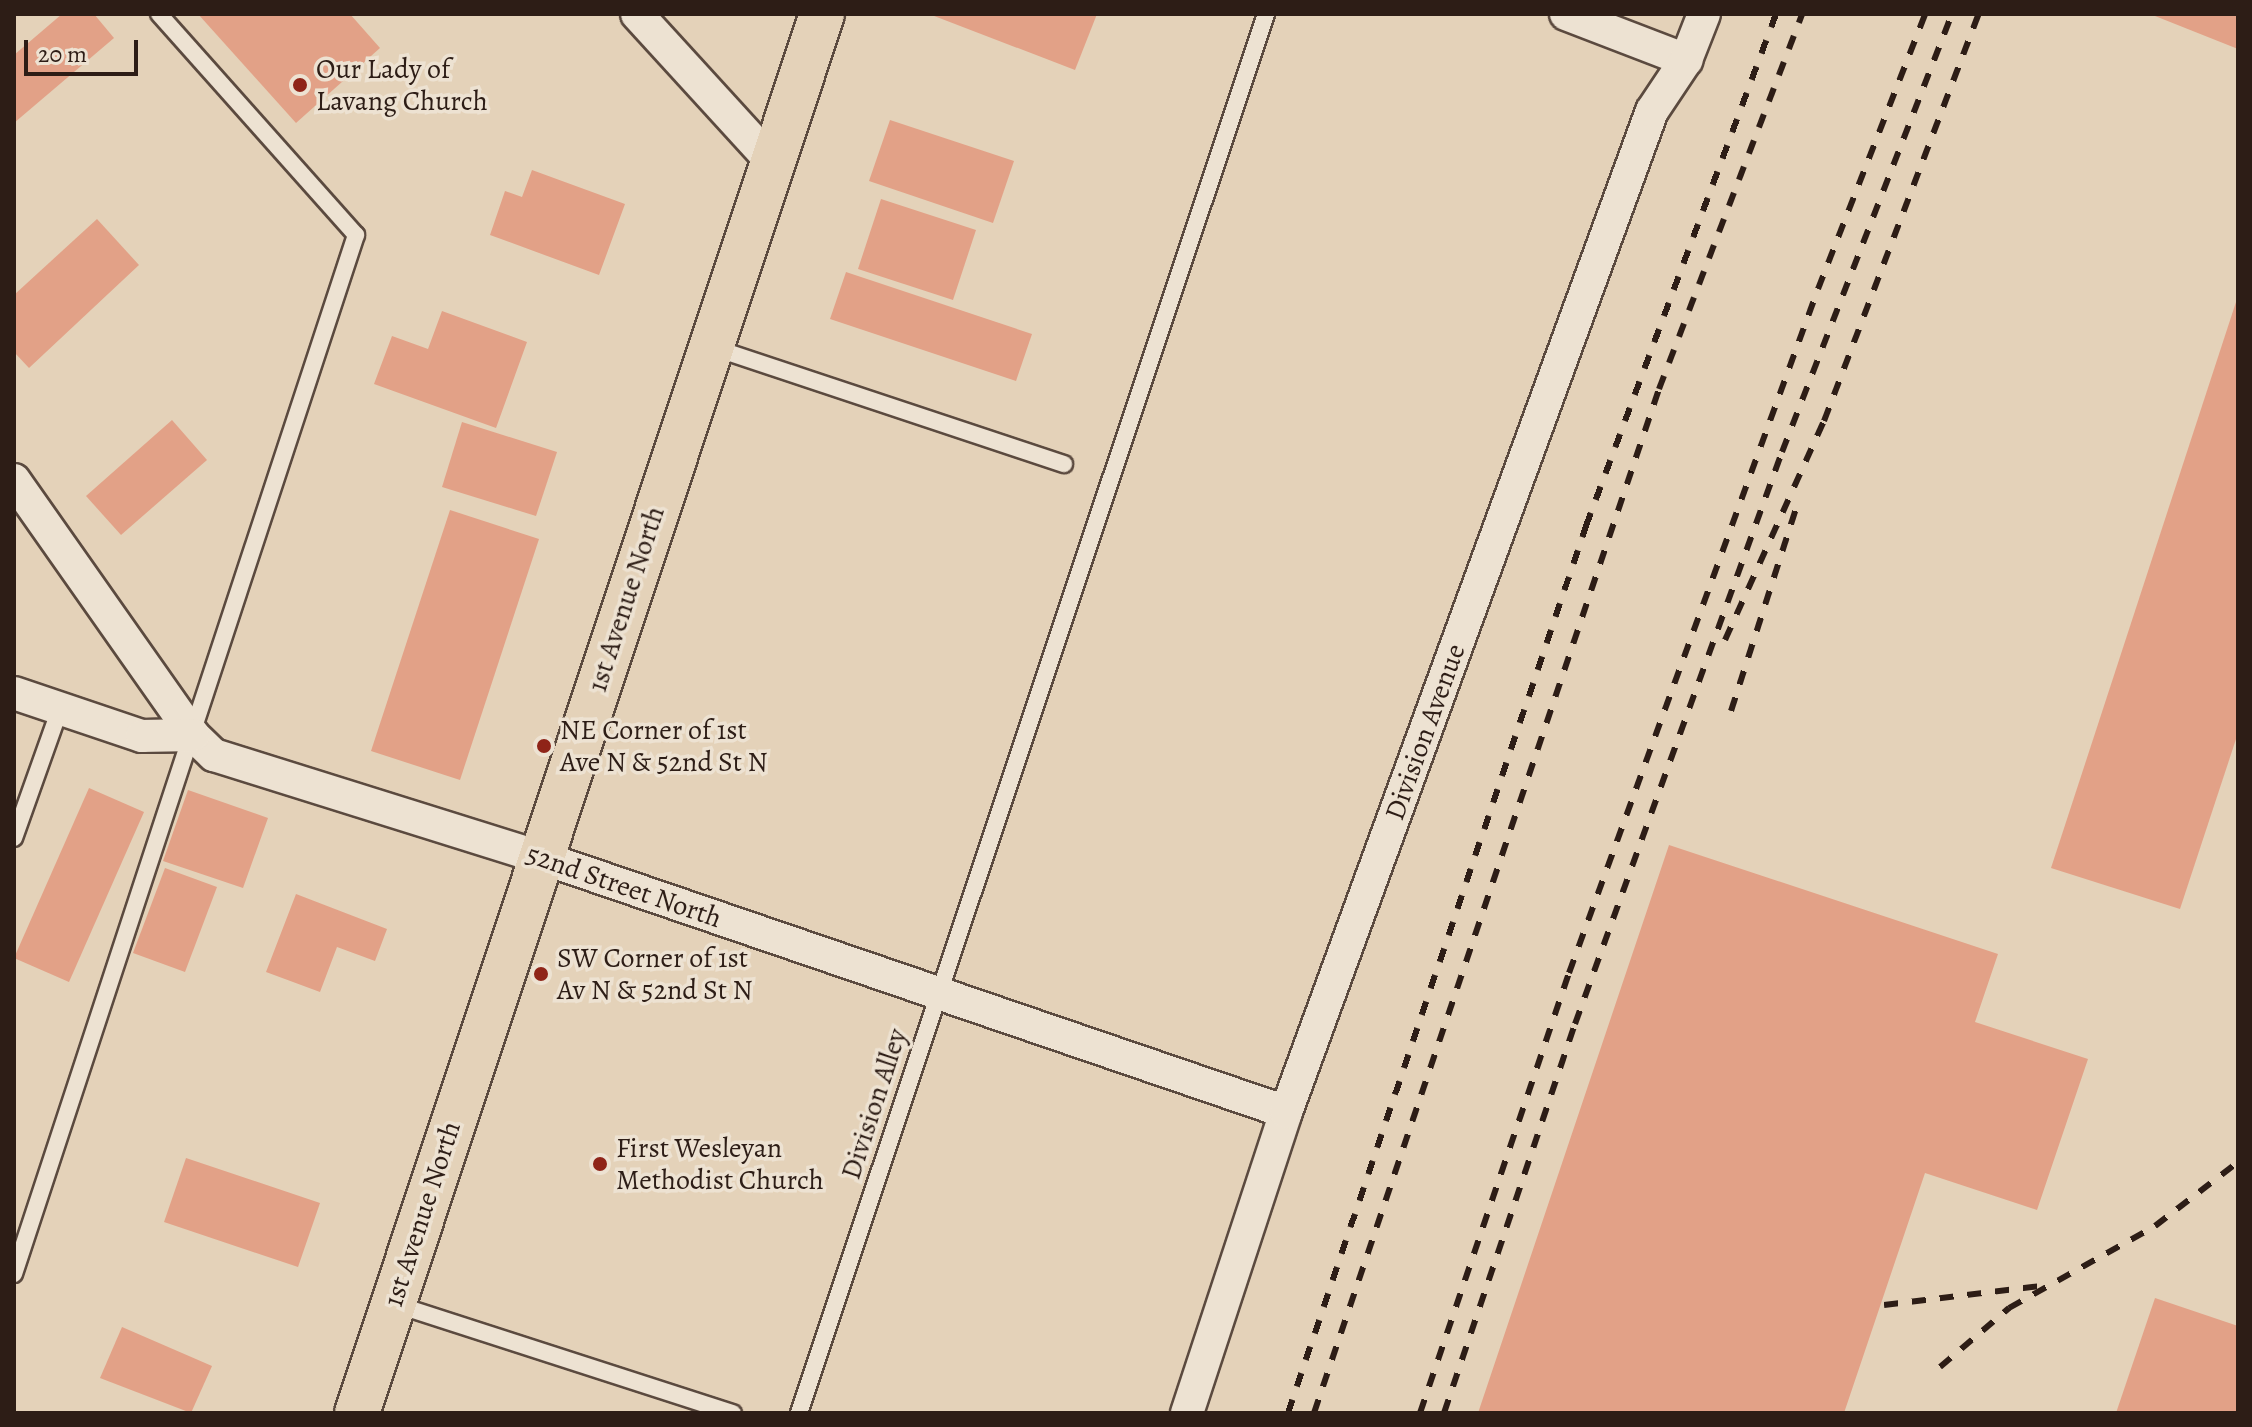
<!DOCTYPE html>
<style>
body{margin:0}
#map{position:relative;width:2252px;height:1427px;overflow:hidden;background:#e4d2b9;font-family:Alegreya,serif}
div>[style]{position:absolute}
.building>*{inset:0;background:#e2a187}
.roads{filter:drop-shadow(2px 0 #5b4a3f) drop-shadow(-2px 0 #5b4a3f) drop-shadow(0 2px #5b4a3f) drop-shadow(0 -2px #5b4a3f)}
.lane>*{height:16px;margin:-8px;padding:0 8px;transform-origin:8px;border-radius:8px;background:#ede2d2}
.street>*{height:32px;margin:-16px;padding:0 16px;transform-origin:16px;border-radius:16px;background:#ede2d2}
.primary>*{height:44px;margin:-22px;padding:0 22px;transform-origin:22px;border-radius:22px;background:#e4d2b9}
.rail>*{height:6px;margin-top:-3px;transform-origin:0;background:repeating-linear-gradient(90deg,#2d1d16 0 14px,transparent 0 28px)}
.dots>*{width:22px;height:22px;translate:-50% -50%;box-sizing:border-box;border:4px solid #ede2d2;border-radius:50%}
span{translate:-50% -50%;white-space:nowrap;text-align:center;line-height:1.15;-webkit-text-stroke:7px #ede2d2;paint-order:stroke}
.poi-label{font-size:28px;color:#2d1d16}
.left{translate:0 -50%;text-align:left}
.street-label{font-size:28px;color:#2d1d16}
.frame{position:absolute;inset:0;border:16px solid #2d1d16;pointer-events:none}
.scale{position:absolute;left:24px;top:40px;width:114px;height:36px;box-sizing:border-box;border:4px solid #2d1d16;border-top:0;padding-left:10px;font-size:24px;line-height:28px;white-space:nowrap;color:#2d1d16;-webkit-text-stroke:6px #ede2d2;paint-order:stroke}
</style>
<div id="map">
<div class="building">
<div style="clip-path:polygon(62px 14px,94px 14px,114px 38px,14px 123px,14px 55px)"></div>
<div style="clip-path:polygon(198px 14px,350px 14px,380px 48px,296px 123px)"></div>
<div style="clip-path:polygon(929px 14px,1097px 14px,1075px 70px)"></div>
<div style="clip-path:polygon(2150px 14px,2238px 14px,2238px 49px)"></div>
<div style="clip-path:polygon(890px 120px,1014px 161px,993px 223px,869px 181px)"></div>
<div style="clip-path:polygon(532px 170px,625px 204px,599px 275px,490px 235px,505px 191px,522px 197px)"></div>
<div style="clip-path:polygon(881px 199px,976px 230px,953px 300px,858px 269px)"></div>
<div style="clip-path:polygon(97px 219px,139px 265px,29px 368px,14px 352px,14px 295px)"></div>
<div style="clip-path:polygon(846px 272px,1032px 334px,1016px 381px,830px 319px)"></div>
<div style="clip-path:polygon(2236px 302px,2238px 733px,2180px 909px,2051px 868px)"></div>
<div style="clip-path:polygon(442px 311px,527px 342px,496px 428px,374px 384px,392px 336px,428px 349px)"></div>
<div style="clip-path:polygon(172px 420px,207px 460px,121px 535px,86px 496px)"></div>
<div style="clip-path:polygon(462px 422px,557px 452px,536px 516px,442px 487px)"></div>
<div style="clip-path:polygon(450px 510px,539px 539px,460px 780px,371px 751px)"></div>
<div style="clip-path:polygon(89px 788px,144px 812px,69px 982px,14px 958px)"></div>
<div style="clip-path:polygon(188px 790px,268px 818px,243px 888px,163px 861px)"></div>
<div style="clip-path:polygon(1669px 845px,1998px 954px,1975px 1022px,2088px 1059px,2037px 1210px,1925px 1173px,1844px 1413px,1478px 1413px)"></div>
<div style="clip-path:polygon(165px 868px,217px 887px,185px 972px,133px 953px)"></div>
<div style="clip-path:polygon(296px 894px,387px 929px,375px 961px,337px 947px,320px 992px,266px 972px)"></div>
<div style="clip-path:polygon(186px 1158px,320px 1203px,298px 1267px,164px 1222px)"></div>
<div style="clip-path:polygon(2155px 1298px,2238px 1326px,2238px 1413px,2116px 1413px)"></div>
<div style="clip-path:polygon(122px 1327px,212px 1366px,191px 1413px,100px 1378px)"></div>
</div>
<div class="roads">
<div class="lane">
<div style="left:712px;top:347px;width:371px;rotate:18.4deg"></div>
<div style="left:14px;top:838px;width:137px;rotate:-70.4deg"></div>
<div style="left:14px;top:1274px;width:1094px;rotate:-71.78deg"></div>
<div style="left:356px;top:235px;width:296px;rotate:-131.7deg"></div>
<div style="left:395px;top:1304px;width:355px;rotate:17.9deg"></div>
<div style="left:799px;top:1413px;width:1475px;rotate:-71.54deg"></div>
</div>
<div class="street">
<div style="left:637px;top:14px;width:200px;rotate:47.6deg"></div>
<div style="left:1566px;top:14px;width:129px;rotate:21deg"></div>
<div style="left:14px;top:480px;width:312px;rotate:54.9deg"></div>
<div style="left:193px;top:735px;width:29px;rotate:44deg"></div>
<div style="left:214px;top:755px;width:342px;rotate:17.4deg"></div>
<div style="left:540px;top:857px;width:788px;rotate:18.87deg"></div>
<div style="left:14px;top:693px;width:135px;rotate:18.6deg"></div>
<div style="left:142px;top:736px;width:51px;rotate:-1.1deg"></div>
<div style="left:1187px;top:1413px;width:317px;rotate:-71.8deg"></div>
<div style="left:1286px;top:1112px;width:1066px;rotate:-69.92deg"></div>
<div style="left:1652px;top:111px;width:61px;rotate:-56.3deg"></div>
<div style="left:1686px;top:60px;width:49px;rotate:-68.6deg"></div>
</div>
<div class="primary">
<div style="left:357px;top:1413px;width:1474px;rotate:-71.61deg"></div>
</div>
</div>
<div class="rail">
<div style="left:1725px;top:640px;width:240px;rotate:-65.7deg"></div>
<div style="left:1824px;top:421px;width:436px;rotate:-69.2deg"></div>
<div style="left:1731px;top:711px;width:219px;rotate:-72.2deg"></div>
<div style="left:1884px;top:1305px;width:157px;rotate:-6.9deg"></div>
<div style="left:1940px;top:1367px;width:91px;rotate:-40.5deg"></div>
<div style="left:2009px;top:1308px;width:167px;rotate:-29.3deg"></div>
<div style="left:2155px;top:1226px;width:105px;rotate:-37.6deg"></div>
<div style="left:1288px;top:1413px;width:936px;rotate:-71.43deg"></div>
<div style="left:1586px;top:526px;width:546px;rotate:-69.64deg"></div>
<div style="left:1314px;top:1413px;width:1081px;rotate:-71.38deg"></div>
<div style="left:1659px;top:389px;width:401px;rotate:-69.1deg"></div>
<div style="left:1420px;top:1413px;width:465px;rotate:-71.3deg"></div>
<div style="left:1569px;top:973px;width:728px;rotate:-70deg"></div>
<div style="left:1818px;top:289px;width:295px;rotate:-68.7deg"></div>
<div style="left:1444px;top:1413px;width:410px;rotate:-71.4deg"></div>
<div style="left:1575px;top:1024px;width:608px;rotate:-70.11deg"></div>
<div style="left:1782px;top:452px;width:470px;rotate:-68.8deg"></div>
</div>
<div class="dots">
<div style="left:300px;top:85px;background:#8f2418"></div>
<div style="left:544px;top:746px;background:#8f2418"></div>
<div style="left:541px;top:974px;background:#8f2418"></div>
<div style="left:600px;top:1164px;background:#8f2418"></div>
</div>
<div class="poi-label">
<span class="left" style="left:316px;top:85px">Our Lady of<br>Lavang Church</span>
<span class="left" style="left:560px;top:746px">NE Corner of 1st<br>Ave N &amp; 52nd St N</span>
<span class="left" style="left:557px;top:974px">SW Corner of 1st<br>Av N &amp; 52nd St N</span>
<span class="left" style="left:616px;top:1164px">First Wesleyan<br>Methodist Church</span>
</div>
<div class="street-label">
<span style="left:626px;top:599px;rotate:-72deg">1st Avenue North</span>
<span style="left:1425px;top:732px;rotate:-70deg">Division Avenue</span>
<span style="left:624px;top:886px;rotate:19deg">52nd Street North</span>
<span style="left:874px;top:1104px;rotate:-72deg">Division Alley</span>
<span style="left:422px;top:1214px;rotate:-72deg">1st Avenue North</span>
</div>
<div class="frame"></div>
<div class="scale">20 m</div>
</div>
